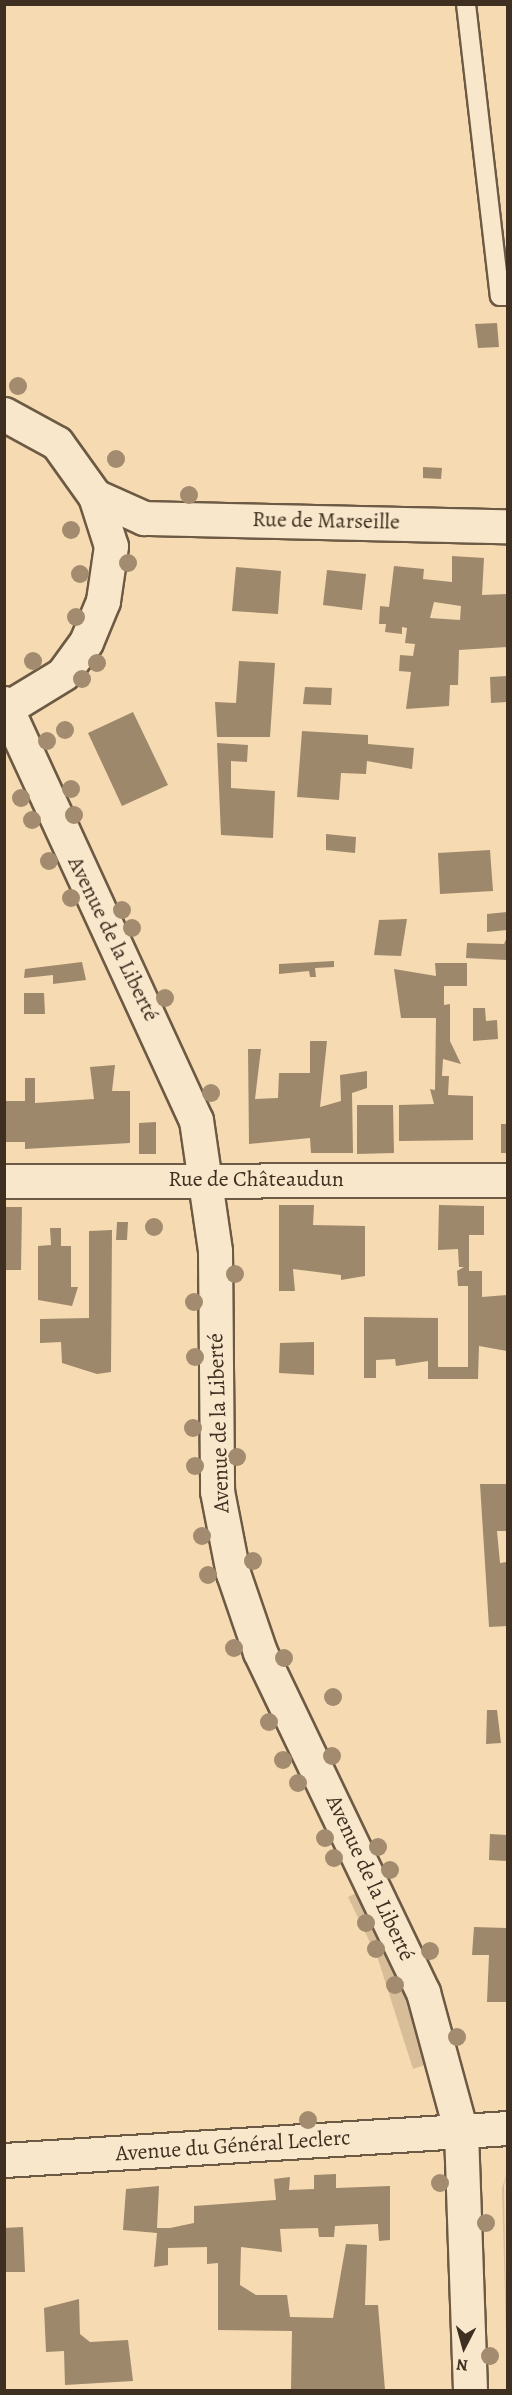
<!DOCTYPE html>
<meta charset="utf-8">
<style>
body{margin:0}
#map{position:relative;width:512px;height:2395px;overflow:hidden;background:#f6dab1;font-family:Alegreya,serif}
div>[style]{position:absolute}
.green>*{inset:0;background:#d7bd98}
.building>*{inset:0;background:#9e886b}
.roads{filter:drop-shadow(2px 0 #6c5a44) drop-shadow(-2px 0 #6c5a44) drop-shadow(0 2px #6c5a44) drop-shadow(0 -2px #6c5a44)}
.service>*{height:18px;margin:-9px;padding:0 9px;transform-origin:9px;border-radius:9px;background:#f9e7cc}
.minor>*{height:33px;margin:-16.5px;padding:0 16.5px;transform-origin:16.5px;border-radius:16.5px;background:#f9e7cc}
.tertiary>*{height:33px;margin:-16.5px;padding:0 16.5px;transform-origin:16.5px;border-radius:16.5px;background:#f9e7cc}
.trees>*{width:18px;height:18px;margin:-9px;border-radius:50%;background:#a28b6e}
span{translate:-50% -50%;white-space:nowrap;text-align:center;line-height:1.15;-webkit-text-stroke:4.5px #f9e7cc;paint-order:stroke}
.street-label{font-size:22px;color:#3e2f20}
.frame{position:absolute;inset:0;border:6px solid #3e2f20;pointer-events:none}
.north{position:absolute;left:434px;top:2317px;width:60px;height:60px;-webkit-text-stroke:4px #f9e7cc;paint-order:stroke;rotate:186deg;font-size:16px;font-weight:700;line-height:24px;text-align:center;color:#3e2f20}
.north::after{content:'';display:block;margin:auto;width:21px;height:27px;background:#3e2f20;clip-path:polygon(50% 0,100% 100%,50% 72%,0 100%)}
</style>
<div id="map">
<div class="green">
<div style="clip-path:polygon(361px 1891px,408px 1998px,428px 2064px,413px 2069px,378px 1959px,348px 1897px)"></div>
<div style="clip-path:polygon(507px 2173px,504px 2186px,507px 2367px,502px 2188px)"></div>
</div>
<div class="building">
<div style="clip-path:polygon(497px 323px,499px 347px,478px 348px,475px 324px)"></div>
<div style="clip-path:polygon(423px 467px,442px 468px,441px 479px,423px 478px)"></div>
<div style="clip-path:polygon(evenodd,452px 556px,484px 558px,482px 595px,507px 594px,507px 647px,459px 650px,458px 685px,450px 685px,449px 706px,406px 709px,411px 672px,399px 671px,400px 655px,413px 656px,415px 644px,405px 643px,407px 628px,402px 627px,402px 634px,385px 632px,386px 624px,379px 624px,380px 606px,389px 607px,394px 566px,424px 569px,423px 579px,452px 582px,452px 556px,434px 602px,461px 606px,460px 620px,430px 618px,434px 602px)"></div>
<div style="clip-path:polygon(236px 567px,281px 571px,278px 614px,232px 611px)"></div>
<div style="clip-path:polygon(327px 570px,366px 574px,362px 610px,323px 605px)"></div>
<div style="clip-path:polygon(239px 661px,275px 663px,270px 737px,217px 737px,215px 702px,236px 703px)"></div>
<div style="clip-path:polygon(507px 676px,507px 702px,491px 703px,490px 677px)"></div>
<div style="clip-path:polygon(305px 687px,332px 688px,331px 705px,303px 704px)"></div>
<div style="clip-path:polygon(133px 712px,168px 785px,122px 806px,88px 733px)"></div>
<div style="clip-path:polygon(302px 731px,368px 735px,368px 744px,414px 748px,412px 769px,367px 761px,366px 774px,341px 773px,339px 800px,297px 797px)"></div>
<div style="clip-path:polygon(217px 743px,248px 745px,247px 762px,231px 761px,231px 788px,275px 791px,273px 838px,221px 835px)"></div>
<div style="clip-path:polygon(326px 834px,356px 837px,355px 853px,326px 850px)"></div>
<div style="clip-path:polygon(490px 850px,493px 891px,440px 894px,438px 853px)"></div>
<div style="clip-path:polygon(507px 912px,507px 930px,487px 932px,487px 914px)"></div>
<div style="clip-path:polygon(407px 919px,401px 956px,374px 955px,379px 920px)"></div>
<div style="clip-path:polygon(507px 937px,507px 960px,466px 958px,467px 943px,504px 944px)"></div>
<div style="clip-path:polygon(334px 961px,334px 967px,315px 968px,316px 977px,310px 977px,309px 971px,279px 974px,279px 964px)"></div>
<div style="clip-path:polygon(82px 962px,86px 980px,53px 984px,53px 975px,24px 978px,25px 969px)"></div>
<div style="clip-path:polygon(435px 963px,467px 963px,467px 986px,444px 986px,444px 1005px,450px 1004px,450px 1041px,461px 1064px,443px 1059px,442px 1076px,449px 1076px,448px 1095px,473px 1096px,473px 1140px,399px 1141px,399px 1105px,434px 1104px,430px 1089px,435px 1090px,436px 1018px,401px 1018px,394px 969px,436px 976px)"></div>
<div style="clip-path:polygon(24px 993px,44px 993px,45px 1014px,24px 1014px)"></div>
<div style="clip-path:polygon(473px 1008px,485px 1008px,486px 1021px,497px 1020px,498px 1039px,473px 1041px)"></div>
<div style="clip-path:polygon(310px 1041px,327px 1041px,320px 1107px,341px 1101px,340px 1075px,367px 1071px,367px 1088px,352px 1093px,353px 1153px,311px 1153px,310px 1138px,249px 1144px,248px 1049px,261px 1049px,255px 1099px,278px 1098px,279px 1073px,310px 1073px)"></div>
<div style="clip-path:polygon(115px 1065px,112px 1091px,130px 1091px,130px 1143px,25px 1149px,25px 1142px,4px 1142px,4px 1101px,25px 1101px,25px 1078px,35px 1078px,35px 1103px,94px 1099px,90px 1067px)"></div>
<div style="clip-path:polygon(357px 1105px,393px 1105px,394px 1153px,357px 1154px)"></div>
<div style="clip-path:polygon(156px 1122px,156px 1154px,139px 1154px,139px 1123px)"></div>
<div style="clip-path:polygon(501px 1124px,507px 1124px,507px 1153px,501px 1153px)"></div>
<div style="clip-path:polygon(279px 1205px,314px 1205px,313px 1225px,365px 1226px,365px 1276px,341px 1280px,341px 1275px,293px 1269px,295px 1291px,279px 1291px)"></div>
<div style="clip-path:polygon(439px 1205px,484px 1206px,484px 1235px,469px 1235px,469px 1271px,482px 1271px,482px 1297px,507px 1295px,507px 1351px,479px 1346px,478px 1379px,428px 1379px,428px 1361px,396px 1366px,395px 1359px,376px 1360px,376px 1378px,364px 1378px,364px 1317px,438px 1318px,438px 1367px,468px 1367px,468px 1286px,458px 1286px,457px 1271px,464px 1267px,459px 1267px,458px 1249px,438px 1250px)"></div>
<div style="clip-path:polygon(4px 1207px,22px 1207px,21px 1270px,4px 1270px)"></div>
<div style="clip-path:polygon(117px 1222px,128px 1222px,127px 1240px,116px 1240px)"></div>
<div style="clip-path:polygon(50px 1228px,61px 1228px,61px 1246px,71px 1246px,71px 1287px,78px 1287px,72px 1306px,38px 1300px,38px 1246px,51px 1245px)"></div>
<div style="clip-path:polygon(112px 1230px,111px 1372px,97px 1374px,62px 1363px,61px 1342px,40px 1343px,40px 1319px,89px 1318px,89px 1231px)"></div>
<div style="clip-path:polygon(314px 1342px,314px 1375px,279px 1373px,280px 1343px)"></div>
<div style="clip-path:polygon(480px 1484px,507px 1484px,507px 1531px,497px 1531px,500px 1563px,507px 1562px,507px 1626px,489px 1627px)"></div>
<div style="clip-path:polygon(487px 1710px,497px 1710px,501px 1743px,486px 1744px)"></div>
<div style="clip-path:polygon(490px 1834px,507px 1835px,507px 1861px,489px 1860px)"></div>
<div style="clip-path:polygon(474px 1927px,507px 1928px,507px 2002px,487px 2002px,489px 1955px,472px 1955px)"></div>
<div style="clip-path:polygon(336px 2174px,336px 2188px,390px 2186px,390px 2240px,379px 2241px,378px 2224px,335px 2226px,334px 2237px,319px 2237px,318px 2228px,280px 2229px,282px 2252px,241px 2247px,240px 2285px,256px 2295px,287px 2295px,290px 2317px,333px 2318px,346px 2244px,367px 2245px,365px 2305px,378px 2305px,385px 2390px,291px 2390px,292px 2331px,218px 2330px,218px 2263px,207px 2264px,207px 2247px,168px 2248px,168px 2265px,154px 2267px,157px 2233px,123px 2230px,126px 2189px,159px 2186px,157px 2228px,170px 2228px,194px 2223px,194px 2206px,276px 2200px,274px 2179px,290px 2177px,289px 2190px,314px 2189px,314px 2175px)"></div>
<div style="clip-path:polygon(23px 2227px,25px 2272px,4px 2272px,4px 2228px)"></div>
<div style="clip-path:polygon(79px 2299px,80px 2334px,90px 2342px,128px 2340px,133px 2381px,65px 2385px,64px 2351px,46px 2352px,44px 2308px)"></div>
</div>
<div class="roads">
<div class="service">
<div style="left:466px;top:4px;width:294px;rotate:83.4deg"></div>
<div style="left:500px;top:296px;width:8px"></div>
</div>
<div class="minor">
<div style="left:4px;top:414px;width:60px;rotate:28.7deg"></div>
<div style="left:57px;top:443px;width:65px;rotate:54.4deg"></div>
<div style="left:95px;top:496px;width:52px;rotate:72.3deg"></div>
<div style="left:111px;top:546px;width:56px;rotate:98.3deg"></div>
<div style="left:103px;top:601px;width:44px;rotate:112.5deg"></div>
<div style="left:86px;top:642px;width:39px;rotate:126deg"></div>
<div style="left:63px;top:674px;width:66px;rotate:148.7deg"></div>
<div style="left:95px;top:496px;width:54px;rotate:24.2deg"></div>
<div style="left:144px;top:518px;width:364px;rotate:1.3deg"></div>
<div style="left:4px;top:703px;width:459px;rotate:65.3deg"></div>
<div style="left:196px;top:1120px;width:132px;rotate:81.7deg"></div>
<div style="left:215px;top:1251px;width:240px;rotate:89.5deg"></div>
<div style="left:217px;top:1491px;width:84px;rotate:79deg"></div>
<div style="left:233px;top:1573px;width:83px;rotate:71.1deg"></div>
<div style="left:260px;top:1652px;width:377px;rotate:64.4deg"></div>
<div style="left:423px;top:1992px;width:145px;rotate:74.8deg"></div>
<div style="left:4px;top:1181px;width:504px;rotate:-0.11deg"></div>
</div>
<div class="tertiary">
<div style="left:461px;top:2132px;width:258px;rotate:88deg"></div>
<div style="left:4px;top:2160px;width:505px;rotate:-3.63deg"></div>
</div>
</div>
<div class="trees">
<div style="left:18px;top:386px"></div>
<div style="left:116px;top:459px"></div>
<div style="left:189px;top:495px"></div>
<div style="left:71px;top:530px"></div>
<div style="left:128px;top:563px"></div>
<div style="left:80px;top:574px"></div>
<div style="left:76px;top:617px"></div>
<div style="left:33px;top:661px"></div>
<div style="left:97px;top:663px"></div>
<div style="left:82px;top:679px"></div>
<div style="left:65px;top:730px"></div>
<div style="left:47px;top:741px"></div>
<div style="left:71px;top:789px"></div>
<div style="left:21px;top:798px"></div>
<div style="left:74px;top:815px"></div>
<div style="left:32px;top:820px"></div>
<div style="left:49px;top:861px"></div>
<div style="left:71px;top:898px"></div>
<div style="left:122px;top:910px"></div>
<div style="left:132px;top:928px"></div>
<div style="left:165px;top:998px"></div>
<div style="left:211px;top:1093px"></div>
<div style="left:154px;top:1227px"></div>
<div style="left:235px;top:1274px"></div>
<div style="left:194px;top:1302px"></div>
<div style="left:195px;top:1357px"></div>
<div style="left:193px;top:1428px"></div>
<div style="left:237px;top:1457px"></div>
<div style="left:195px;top:1466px"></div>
<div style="left:202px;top:1536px"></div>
<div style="left:253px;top:1561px"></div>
<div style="left:208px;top:1575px"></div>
<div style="left:234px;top:1648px"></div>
<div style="left:284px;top:1658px"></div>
<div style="left:333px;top:1697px"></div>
<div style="left:269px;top:1722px"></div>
<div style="left:332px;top:1756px"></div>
<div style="left:283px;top:1760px"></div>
<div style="left:298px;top:1783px"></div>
<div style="left:325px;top:1838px"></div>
<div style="left:378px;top:1847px"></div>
<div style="left:334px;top:1858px"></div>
<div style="left:390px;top:1870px"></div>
<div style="left:366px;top:1923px"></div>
<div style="left:376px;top:1949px"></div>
<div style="left:430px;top:1951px"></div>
<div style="left:395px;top:1985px"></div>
<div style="left:457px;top:2037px"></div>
<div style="left:308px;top:2120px"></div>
<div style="left:440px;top:2183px"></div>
<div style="left:486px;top:2223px"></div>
<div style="left:490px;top:2356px"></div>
</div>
<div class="street-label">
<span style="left:326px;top:521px;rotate:1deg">Rue de Marseille</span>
<span style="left:113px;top:939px;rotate:64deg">Avenue de la Liberté</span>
<span style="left:256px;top:1180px">Rue de Châteaudun</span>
<span style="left:219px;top:1423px;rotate:-92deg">Avenue de la Liberté</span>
<span style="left:370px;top:1878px;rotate:65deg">Avenue de la Liberté</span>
<span style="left:233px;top:2146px;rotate:-4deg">Avenue du Général Leclerc</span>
</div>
<div class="frame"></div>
<div class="north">N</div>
</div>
